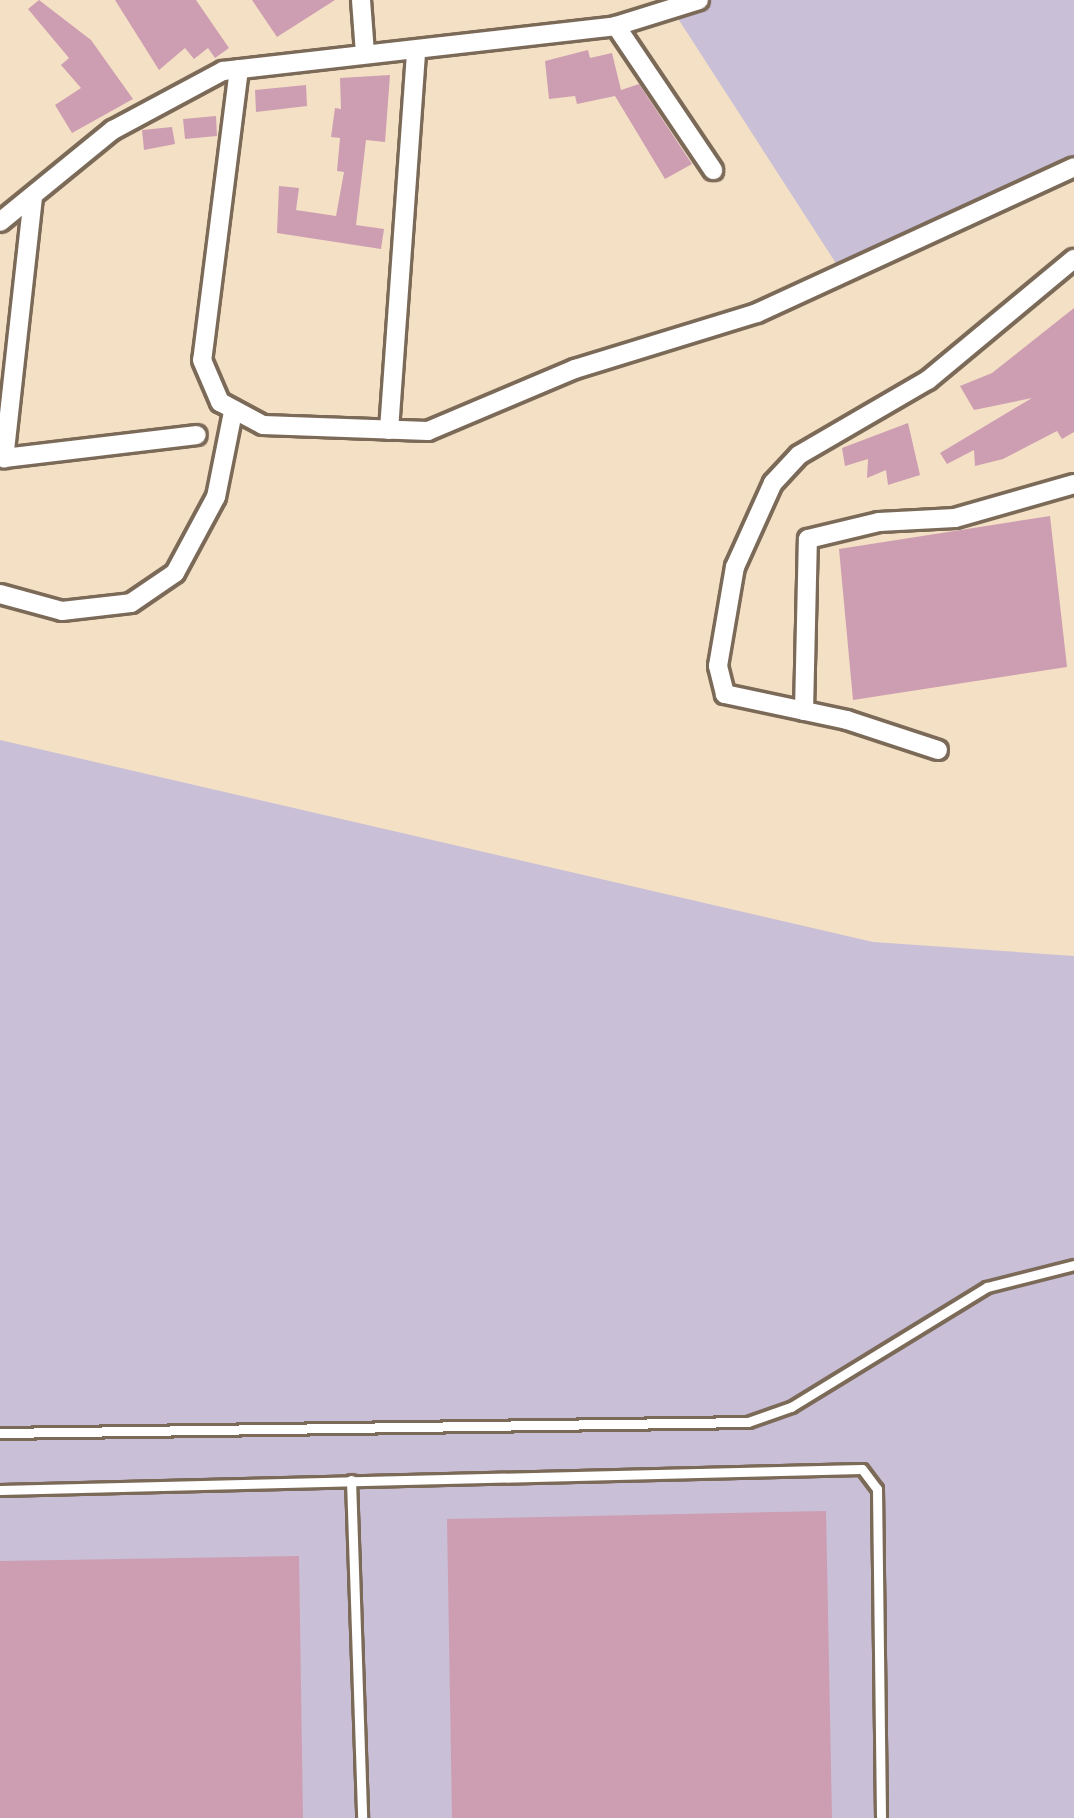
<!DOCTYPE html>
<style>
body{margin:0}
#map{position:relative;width:1074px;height:1818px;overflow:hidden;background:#f4e0c5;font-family:"Libre Bodoni",serif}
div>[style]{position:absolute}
.industrial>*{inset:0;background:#c9bfd7}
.building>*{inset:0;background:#cd9eb1}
.roads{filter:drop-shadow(3px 0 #7c6a58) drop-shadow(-3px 0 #7c6a58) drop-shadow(0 3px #7c6a58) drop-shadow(0 -3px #7c6a58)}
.lane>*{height:9px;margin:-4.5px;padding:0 4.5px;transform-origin:4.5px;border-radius:4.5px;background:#fff}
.street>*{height:18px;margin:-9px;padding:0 9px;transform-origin:9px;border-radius:9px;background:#fff}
span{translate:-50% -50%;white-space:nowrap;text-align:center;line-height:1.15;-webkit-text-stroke:9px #f6f6f2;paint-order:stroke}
</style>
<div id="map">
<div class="industrial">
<div style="clip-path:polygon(666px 0,1074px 0,1074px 169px,839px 268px)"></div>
<div style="clip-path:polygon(0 740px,873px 942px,1074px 956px,1074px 1818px,0 1818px)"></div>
</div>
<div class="building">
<div style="clip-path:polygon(39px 0,91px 40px,133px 99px,72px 133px,55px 105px,81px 88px,61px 65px,69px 58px,28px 9px)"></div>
<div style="clip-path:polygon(115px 0,196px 0,229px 48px,215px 58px,208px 48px,194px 59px,185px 48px,159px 70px)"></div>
<div style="clip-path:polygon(252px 0,335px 0,277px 37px)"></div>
<div style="clip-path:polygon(588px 50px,590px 58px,612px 53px,621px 90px,639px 84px,692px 164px,665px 179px,615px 96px,577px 104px,575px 96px,549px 99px,545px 61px)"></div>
<div style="clip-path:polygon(390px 75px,385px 142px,366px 140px,356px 225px,384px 229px,381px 249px,277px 233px,279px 186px,299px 188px,296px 210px,336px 216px,344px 172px,337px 171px,340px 138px,331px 137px,335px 108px,341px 109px,340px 78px)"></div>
<div style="clip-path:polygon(306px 85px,307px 106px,256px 112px,255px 90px)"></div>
<div style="clip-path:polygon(216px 116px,217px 136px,185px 139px,183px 119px)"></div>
<div style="clip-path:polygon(172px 127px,175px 144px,144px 150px,142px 130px)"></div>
<div style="clip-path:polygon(1074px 308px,1074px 432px,1062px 439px,1057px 431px,1003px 459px,975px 466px,974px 450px,947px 464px,940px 453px,1032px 398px,974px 410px,960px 386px,992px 373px)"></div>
<div style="clip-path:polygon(908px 423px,920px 475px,888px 485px,886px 470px,867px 478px,868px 459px,845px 466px,842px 448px)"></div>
<div style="clip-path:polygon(1050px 516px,1067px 667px,853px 700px,839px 549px)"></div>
<div style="clip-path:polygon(826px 1511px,832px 1818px,452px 1818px,447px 1519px)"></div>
<div style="clip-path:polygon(299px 1556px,303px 1818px,0 1818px,0 1561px)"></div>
</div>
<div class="roads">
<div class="lane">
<div style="left:0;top:1433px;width:748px;rotate:-0.84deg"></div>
<div style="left:748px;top:1422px;width:46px;rotate:-19.2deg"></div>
<div style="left:791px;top:1407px;width:230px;rotate:-31.5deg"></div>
<div style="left:987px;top:1287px;width:90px;rotate:-14.2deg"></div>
<div style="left:351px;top:1480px;width:338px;rotate:88.1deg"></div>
<div style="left:0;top:1490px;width:862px;rotate:-1.4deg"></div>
<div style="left:862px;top:1469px;width:25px;rotate:53deg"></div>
<div style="left:877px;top:1489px;width:329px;rotate:89.3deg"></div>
</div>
<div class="street">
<div style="left:361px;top:0;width:53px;rotate:85.7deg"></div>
<div style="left:616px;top:26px;width:174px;rotate:56deg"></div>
<div style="left:239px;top:69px;width:293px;rotate:97.2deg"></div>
<div style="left:202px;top:360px;width:46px;rotate:66.8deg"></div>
<div style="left:220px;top:402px;width:49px;rotate:28.1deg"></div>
<div style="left:263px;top:425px;width:165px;rotate:2.1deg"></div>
<div style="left:428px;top:431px;width:160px;rotate:-22.9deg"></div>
<div style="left:575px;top:369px;width:190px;rotate:-17.1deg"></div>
<div style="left:757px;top:313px;width:349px;rotate:-24.7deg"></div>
<div style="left:33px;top:197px;width:263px;rotate:96.3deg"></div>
<div style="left:4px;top:458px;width:194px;rotate:-6.8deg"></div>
<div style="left:0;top:222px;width:146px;rotate:-39.2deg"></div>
<div style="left:113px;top:130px;width:125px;rotate:-28.2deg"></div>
<div style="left:223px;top:71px;width:396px;rotate:-6.5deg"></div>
<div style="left:616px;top:26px;width:87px;rotate:-17.4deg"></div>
<div style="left:389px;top:430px;width:378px;rotate:-85.9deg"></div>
<div style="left:0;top:594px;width:64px;rotate:15.3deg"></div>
<div style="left:62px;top:611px;width:69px;rotate:-6.6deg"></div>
<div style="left:131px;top:603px;width:53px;rotate:-34.3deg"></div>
<div style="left:175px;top:573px;width:86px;rotate:-61.7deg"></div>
<div style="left:216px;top:497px;width:87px;rotate:-78.7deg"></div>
<div style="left:804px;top:711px;width:172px;rotate:-88.7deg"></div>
<div style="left:808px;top:539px;width:73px;rotate:-13.5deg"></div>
<div style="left:879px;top:522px;width:76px;rotate:-3deg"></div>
<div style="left:955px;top:518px;width:124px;rotate:-15.9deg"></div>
<div style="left:938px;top:750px;width:96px;rotate:-161.8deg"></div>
<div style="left:847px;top:720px;width:125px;rotate:-168deg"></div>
<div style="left:725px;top:694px;width:29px;rotate:-104deg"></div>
<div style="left:718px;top:666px;width:100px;rotate:-80.3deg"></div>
<div style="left:735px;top:567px;width:92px;rotate:-65.7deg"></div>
<div style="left:773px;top:483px;width:38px;rotate:-47deg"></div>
<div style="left:799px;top:455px;width:149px;rotate:-30.2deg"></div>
<div style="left:928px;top:380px;width:190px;rotate:-39.7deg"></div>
</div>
</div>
</div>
